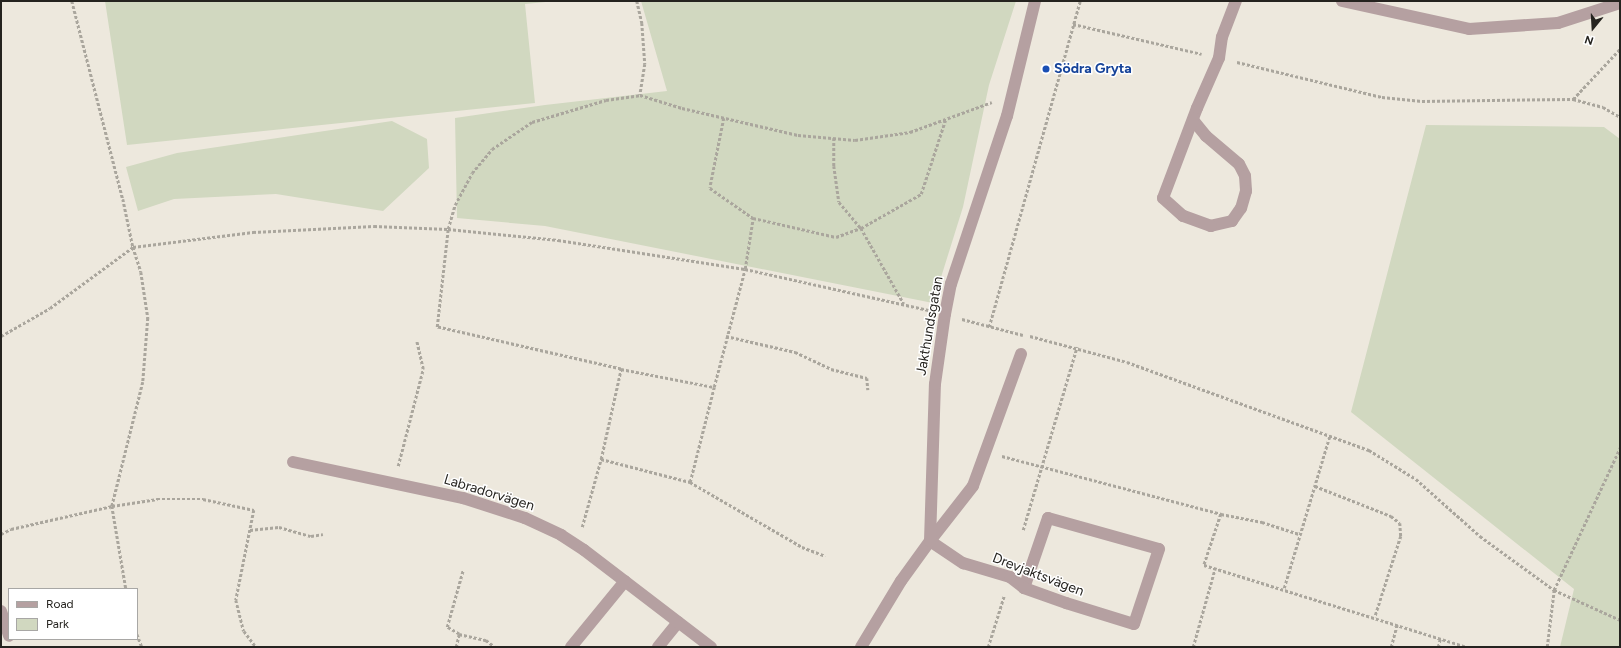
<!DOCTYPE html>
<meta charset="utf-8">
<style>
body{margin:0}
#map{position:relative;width:1621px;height:648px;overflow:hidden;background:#ede8dd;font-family:Figtree,sans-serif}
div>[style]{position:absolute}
.green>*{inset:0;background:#d1d8c0}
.path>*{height:2.5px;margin-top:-1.25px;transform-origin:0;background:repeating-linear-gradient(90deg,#aaa69d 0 3px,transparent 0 5px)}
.service>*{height:12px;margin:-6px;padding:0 6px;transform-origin:6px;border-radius:6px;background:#b5a0a1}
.minor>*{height:12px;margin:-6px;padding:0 6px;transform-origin:6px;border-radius:6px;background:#b5a0a1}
.dots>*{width:11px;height:11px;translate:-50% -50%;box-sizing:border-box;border:2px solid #fff;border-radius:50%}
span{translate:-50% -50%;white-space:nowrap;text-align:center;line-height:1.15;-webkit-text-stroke:3px #fff;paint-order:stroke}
.transit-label{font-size:14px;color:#164399;font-weight:700}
.left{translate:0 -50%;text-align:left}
.street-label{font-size:14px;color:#25231f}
.frame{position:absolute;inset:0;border:2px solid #25231f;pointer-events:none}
.legend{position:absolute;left:8px;top:588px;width:130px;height:52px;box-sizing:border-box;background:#fff;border:1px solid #a8a7a5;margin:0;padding:5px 7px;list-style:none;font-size:12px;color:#25231f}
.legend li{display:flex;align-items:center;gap:8px;height:20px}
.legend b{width:20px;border:1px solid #a8a7a5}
.north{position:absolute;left:1573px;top:8px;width:40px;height:40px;-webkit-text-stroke:3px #fff;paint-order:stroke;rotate:198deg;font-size:11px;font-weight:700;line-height:16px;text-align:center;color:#25231f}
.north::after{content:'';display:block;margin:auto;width:14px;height:18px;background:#25231f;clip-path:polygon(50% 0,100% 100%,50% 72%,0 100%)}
</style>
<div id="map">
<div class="green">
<div style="clip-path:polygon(105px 1px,556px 1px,525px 4px,535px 103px,127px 145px)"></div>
<div style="clip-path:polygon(641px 1px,1016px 1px,989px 85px,963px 207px,933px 303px,545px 226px,457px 218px,455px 118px,545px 105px,667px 91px)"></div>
<div style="clip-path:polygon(392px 121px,427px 139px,429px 168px,383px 211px,276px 194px,174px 199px,138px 211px,126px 167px,177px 153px)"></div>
<div style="clip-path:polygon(1426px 125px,1604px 127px,1620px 139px,1620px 647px,1560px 647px,1574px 589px,1351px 412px)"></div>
</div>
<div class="path">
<div style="left:72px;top:1px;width:204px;rotate:75.6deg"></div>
<div style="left:123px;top:199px;width:49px;rotate:78.2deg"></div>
<div style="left:133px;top:247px;width:26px;rotate:72deg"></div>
<div style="left:141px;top:272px;width:47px;rotate:81.3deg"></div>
<div style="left:148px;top:318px;width:64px;rotate:94.5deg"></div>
<div style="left:143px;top:382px;width:128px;rotate:104deg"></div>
<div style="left:112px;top:506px;width:84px;rotate:80.4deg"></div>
<div style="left:637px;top:1px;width:23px;rotate:77deg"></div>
<div style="left:642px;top:23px;width:41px;rotate:85.8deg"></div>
<div style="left:645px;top:64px;width:31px;rotate:99deg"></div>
<div style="left:1073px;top:24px;width:132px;rotate:13.1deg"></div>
<div style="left:1237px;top:62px;width:149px;rotate:13.6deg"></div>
<div style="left:1382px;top:97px;width:40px;rotate:5.7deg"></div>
<div style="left:1422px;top:101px;width:151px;rotate:-0.8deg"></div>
<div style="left:1573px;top:99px;width:31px;rotate:15deg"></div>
<div style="left:1603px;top:107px;width:20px;rotate:30deg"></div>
<div style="left:1573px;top:99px;width:69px;rotate:-46.8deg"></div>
<div style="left:724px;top:118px;width:71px;rotate:101.3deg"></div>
<div style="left:710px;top:188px;width:52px;rotate:34.9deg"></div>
<div style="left:753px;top:218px;width:85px;rotate:12.9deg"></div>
<div style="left:836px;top:237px;width:27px;rotate:-20deg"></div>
<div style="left:861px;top:228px;width:69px;rotate:-29.5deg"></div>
<div style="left:921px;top:194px;width:80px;rotate:-71.8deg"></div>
<div style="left:834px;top:138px;width:28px;rotate:90deg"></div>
<div style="left:834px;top:166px;width:36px;rotate:82deg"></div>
<div style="left:839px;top:202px;width:34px;rotate:50deg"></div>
<div style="left:861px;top:228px;width:87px;rotate:60.5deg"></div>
<div style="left:962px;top:319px;width:63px;rotate:14.7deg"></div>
<div style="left:989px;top:327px;width:338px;rotate:-74.4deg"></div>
<div style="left:1px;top:336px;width:56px;rotate:-29.7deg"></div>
<div style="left:50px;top:308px;width:103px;rotate:-36.3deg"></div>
<div style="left:133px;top:247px;width:121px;rotate:-7.1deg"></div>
<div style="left:253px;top:232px;width:121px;rotate:-2.8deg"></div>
<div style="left:374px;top:226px;width:74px;rotate:2.3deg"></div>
<div style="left:448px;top:229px;width:111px;rotate:5.7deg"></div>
<div style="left:558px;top:240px;width:189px;rotate:8.8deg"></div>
<div style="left:745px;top:269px;width:188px;rotate:12.6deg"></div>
<div style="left:726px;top:336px;width:71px;rotate:13.1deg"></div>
<div style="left:795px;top:352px;width:40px;rotate:25deg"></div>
<div style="left:831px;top:369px;width:37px;rotate:14deg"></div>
<div style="left:867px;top:378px;width:12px;rotate:85deg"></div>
<div style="left:1030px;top:336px;width:100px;rotate:15deg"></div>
<div style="left:1127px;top:362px;width:258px;rotate:20deg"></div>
<div style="left:1369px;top:450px;width:55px;rotate:31.7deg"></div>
<div style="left:1416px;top:479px;width:86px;rotate:41.7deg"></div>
<div style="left:1480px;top:536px;width:92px;rotate:36.1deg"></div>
<div style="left:1554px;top:590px;width:72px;rotate:24.4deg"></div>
<div style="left:621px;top:369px;width:95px;rotate:11deg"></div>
<div style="left:714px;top:387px;width:122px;rotate:-75.3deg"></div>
<div style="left:745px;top:269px;width:52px;rotate:-81.1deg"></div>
<div style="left:1002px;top:456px;width:227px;rotate:14.8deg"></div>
<div style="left:1221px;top:514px;width:54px;rotate:108.4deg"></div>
<div style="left:1204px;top:565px;width:276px;rotate:17.3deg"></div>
<div style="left:601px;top:459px;width:92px;rotate:14.5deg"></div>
<div style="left:690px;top:482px;width:129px;rotate:30.1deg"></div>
<div style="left:802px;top:547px;width:25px;rotate:21deg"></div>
<div style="left:398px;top:466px;width:100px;rotate:-75.5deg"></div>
<div style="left:423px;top:369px;width:28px;rotate:-103deg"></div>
<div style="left:690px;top:482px;width:98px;rotate:-75.8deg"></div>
<div style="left:1315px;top:486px;width:82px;rotate:21.5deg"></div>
<div style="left:1391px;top:516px;width:11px;rotate:38deg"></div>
<div style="left:1400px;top:523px;width:13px;rotate:86deg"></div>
<div style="left:1401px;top:536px;width:85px;rotate:107.8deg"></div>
<div style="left:1221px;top:514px;width:42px;rotate:11deg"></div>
<div style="left:1262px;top:522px;width:39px;rotate:18deg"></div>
<div style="left:582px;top:527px;width:71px;rotate:-74.4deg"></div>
<div style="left:601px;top:459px;width:92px;rotate:-77.5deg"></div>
<div style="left:621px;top:369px;width:189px;rotate:-167.1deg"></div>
<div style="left:437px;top:327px;width:99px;rotate:-83.6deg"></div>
<div style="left:448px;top:229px;width:25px;rotate:-74deg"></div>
<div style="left:455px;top:205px;width:36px;rotate:-62deg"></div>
<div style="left:472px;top:173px;width:31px;rotate:-50deg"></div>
<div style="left:492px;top:149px;width:48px;rotate:-34deg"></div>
<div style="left:532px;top:122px;width:77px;rotate:-16.6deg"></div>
<div style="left:606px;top:100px;width:34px;rotate:-8deg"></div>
<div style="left:640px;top:95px;width:44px;rotate:17.2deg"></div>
<div style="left:682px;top:108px;width:119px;rotate:13.1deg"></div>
<div style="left:798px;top:135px;width:57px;rotate:5deg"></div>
<div style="left:855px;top:140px;width:56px;rotate:-8.3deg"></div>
<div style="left:910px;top:132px;width:87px;rotate:-20.1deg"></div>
<div style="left:250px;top:530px;width:29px;rotate:-6deg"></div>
<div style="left:279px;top:527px;width:33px;rotate:16deg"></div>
<div style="left:311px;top:536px;width:12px;rotate:-9deg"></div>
<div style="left:1023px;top:530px;width:191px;rotate:-73.6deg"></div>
<div style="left:1px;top:534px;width:11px;rotate:-27deg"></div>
<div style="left:11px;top:529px;width:104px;rotate:-12.8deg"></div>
<div style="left:112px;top:506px;width:46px;rotate:-8.8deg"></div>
<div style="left:157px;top:499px;width:46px"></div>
<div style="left:203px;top:499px;width:52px;rotate:12.2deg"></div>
<div style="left:254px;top:510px;width:92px;rotate:101.3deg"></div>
<div style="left:236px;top:600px;width:32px;rotate:76deg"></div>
<div style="left:244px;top:631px;width:20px;rotate:53deg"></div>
<div style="left:1284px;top:588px;width:160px;rotate:-73.3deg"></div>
<div style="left:137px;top:634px;width:14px;rotate:69deg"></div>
<div style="left:459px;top:634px;width:14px;rotate:-150deg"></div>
<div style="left:447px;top:627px;width:59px;rotate:-74.3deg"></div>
<div style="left:456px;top:647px;width:13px;rotate:-77deg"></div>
<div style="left:459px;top:634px;width:28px;rotate:13deg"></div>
<div style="left:486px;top:640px;width:11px;rotate:38deg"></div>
<div style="left:988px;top:647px;width:53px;rotate:-72.6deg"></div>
<div style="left:1193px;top:647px;width:82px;rotate:-74.4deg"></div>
<div style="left:1391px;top:647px;width:23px;rotate:-75deg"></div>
<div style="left:1438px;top:647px;width:8px;rotate:-76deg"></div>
<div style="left:1547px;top:647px;width:57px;rotate:-83deg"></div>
<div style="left:1554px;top:590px;width:157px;rotate:-65.1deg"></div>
</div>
<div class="service">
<div style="left:1193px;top:120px;width:21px;rotate:51deg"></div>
<div style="left:1206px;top:136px;width:43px;rotate:40.3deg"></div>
<div style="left:1239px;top:164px;width:13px;rotate:63deg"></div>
<div style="left:1245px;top:176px;width:15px;rotate:86deg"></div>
<div style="left:1246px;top:191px;width:18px;rotate:106deg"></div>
<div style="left:1241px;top:208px;width:16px;rotate:125deg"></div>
<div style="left:1232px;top:221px;width:22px;rotate:167deg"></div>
<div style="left:1211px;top:226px;width:30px;rotate:-160deg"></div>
<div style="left:1183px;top:216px;width:27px;rotate:-138deg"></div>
<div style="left:1163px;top:198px;width:96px;rotate:-69.3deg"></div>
<div style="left:1197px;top:108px;width:55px;rotate:-66.3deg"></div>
<div style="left:1219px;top:58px;width:21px;rotate:-82deg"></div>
<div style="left:1222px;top:37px;width:39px;rotate:-69deg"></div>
<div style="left:1024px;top:588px;width:74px;rotate:-71.1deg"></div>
<div style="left:1048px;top:518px;width:115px;rotate:15.6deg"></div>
<div style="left:1159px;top:549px;width:79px;rotate:108.4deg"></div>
<div style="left:571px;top:647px;width:85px;rotate:-50.7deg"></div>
<div style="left:658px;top:647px;width:32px;rotate:-51deg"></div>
</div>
<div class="minor">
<div style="left:1342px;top:1px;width:130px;rotate:12.4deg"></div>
<div style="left:1469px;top:29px;width:89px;rotate:-3.9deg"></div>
<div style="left:1558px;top:23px;width:65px;rotate:-17.9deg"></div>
<div style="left:1021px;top:354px;width:140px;rotate:110deg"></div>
<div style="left:973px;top:486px;width:70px;rotate:128deg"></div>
<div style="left:930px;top:541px;width:40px;rotate:34deg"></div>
<div style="left:963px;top:563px;width:49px;rotate:16.6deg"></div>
<div style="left:1010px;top:577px;width:18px;rotate:38deg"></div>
<div style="left:1024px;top:588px;width:45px;rotate:19.7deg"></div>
<div style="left:1066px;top:603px;width:71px;rotate:17.2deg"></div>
<div style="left:293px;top:462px;width:174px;rotate:12deg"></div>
<div style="left:463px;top:498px;width:65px;rotate:17.9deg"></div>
<div style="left:525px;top:518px;width:40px;rotate:25deg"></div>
<div style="left:561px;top:535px;width:27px;rotate:33deg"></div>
<div style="left:584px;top:550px;width:160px;rotate:37.4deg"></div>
<div style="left:1px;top:611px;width:26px;rotate:72deg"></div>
<div style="left:861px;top:647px;width:77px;rotate:-58.8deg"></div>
<div style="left:901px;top:581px;width:49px;rotate:-54.1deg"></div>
<div style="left:930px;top:541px;width:157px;rotate:-88.2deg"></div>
<div style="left:935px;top:384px;width:71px;rotate:-81.9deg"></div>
<div style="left:945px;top:314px;width:31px;rotate:-79deg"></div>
<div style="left:951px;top:284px;width:177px;rotate:-71.6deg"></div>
<div style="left:1007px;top:116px;width:118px;rotate:-76.3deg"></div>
</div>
<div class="dots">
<div style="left:1046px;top:69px;background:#1a4fb4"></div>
</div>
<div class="transit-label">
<span class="left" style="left:1054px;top:69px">Södra Gryta</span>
</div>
<div class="street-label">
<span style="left:930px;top:326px;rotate:-80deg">Jakthundsgatan</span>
<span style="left:489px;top:493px;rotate:17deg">Labradorvägen</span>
<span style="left:1038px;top:575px;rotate:21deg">Drevjaktsvägen</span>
</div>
<div class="frame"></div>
<ul class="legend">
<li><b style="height:5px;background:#b5a0a1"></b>Road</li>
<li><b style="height:11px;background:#d1d8c0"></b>Park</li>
</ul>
<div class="north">N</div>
</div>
